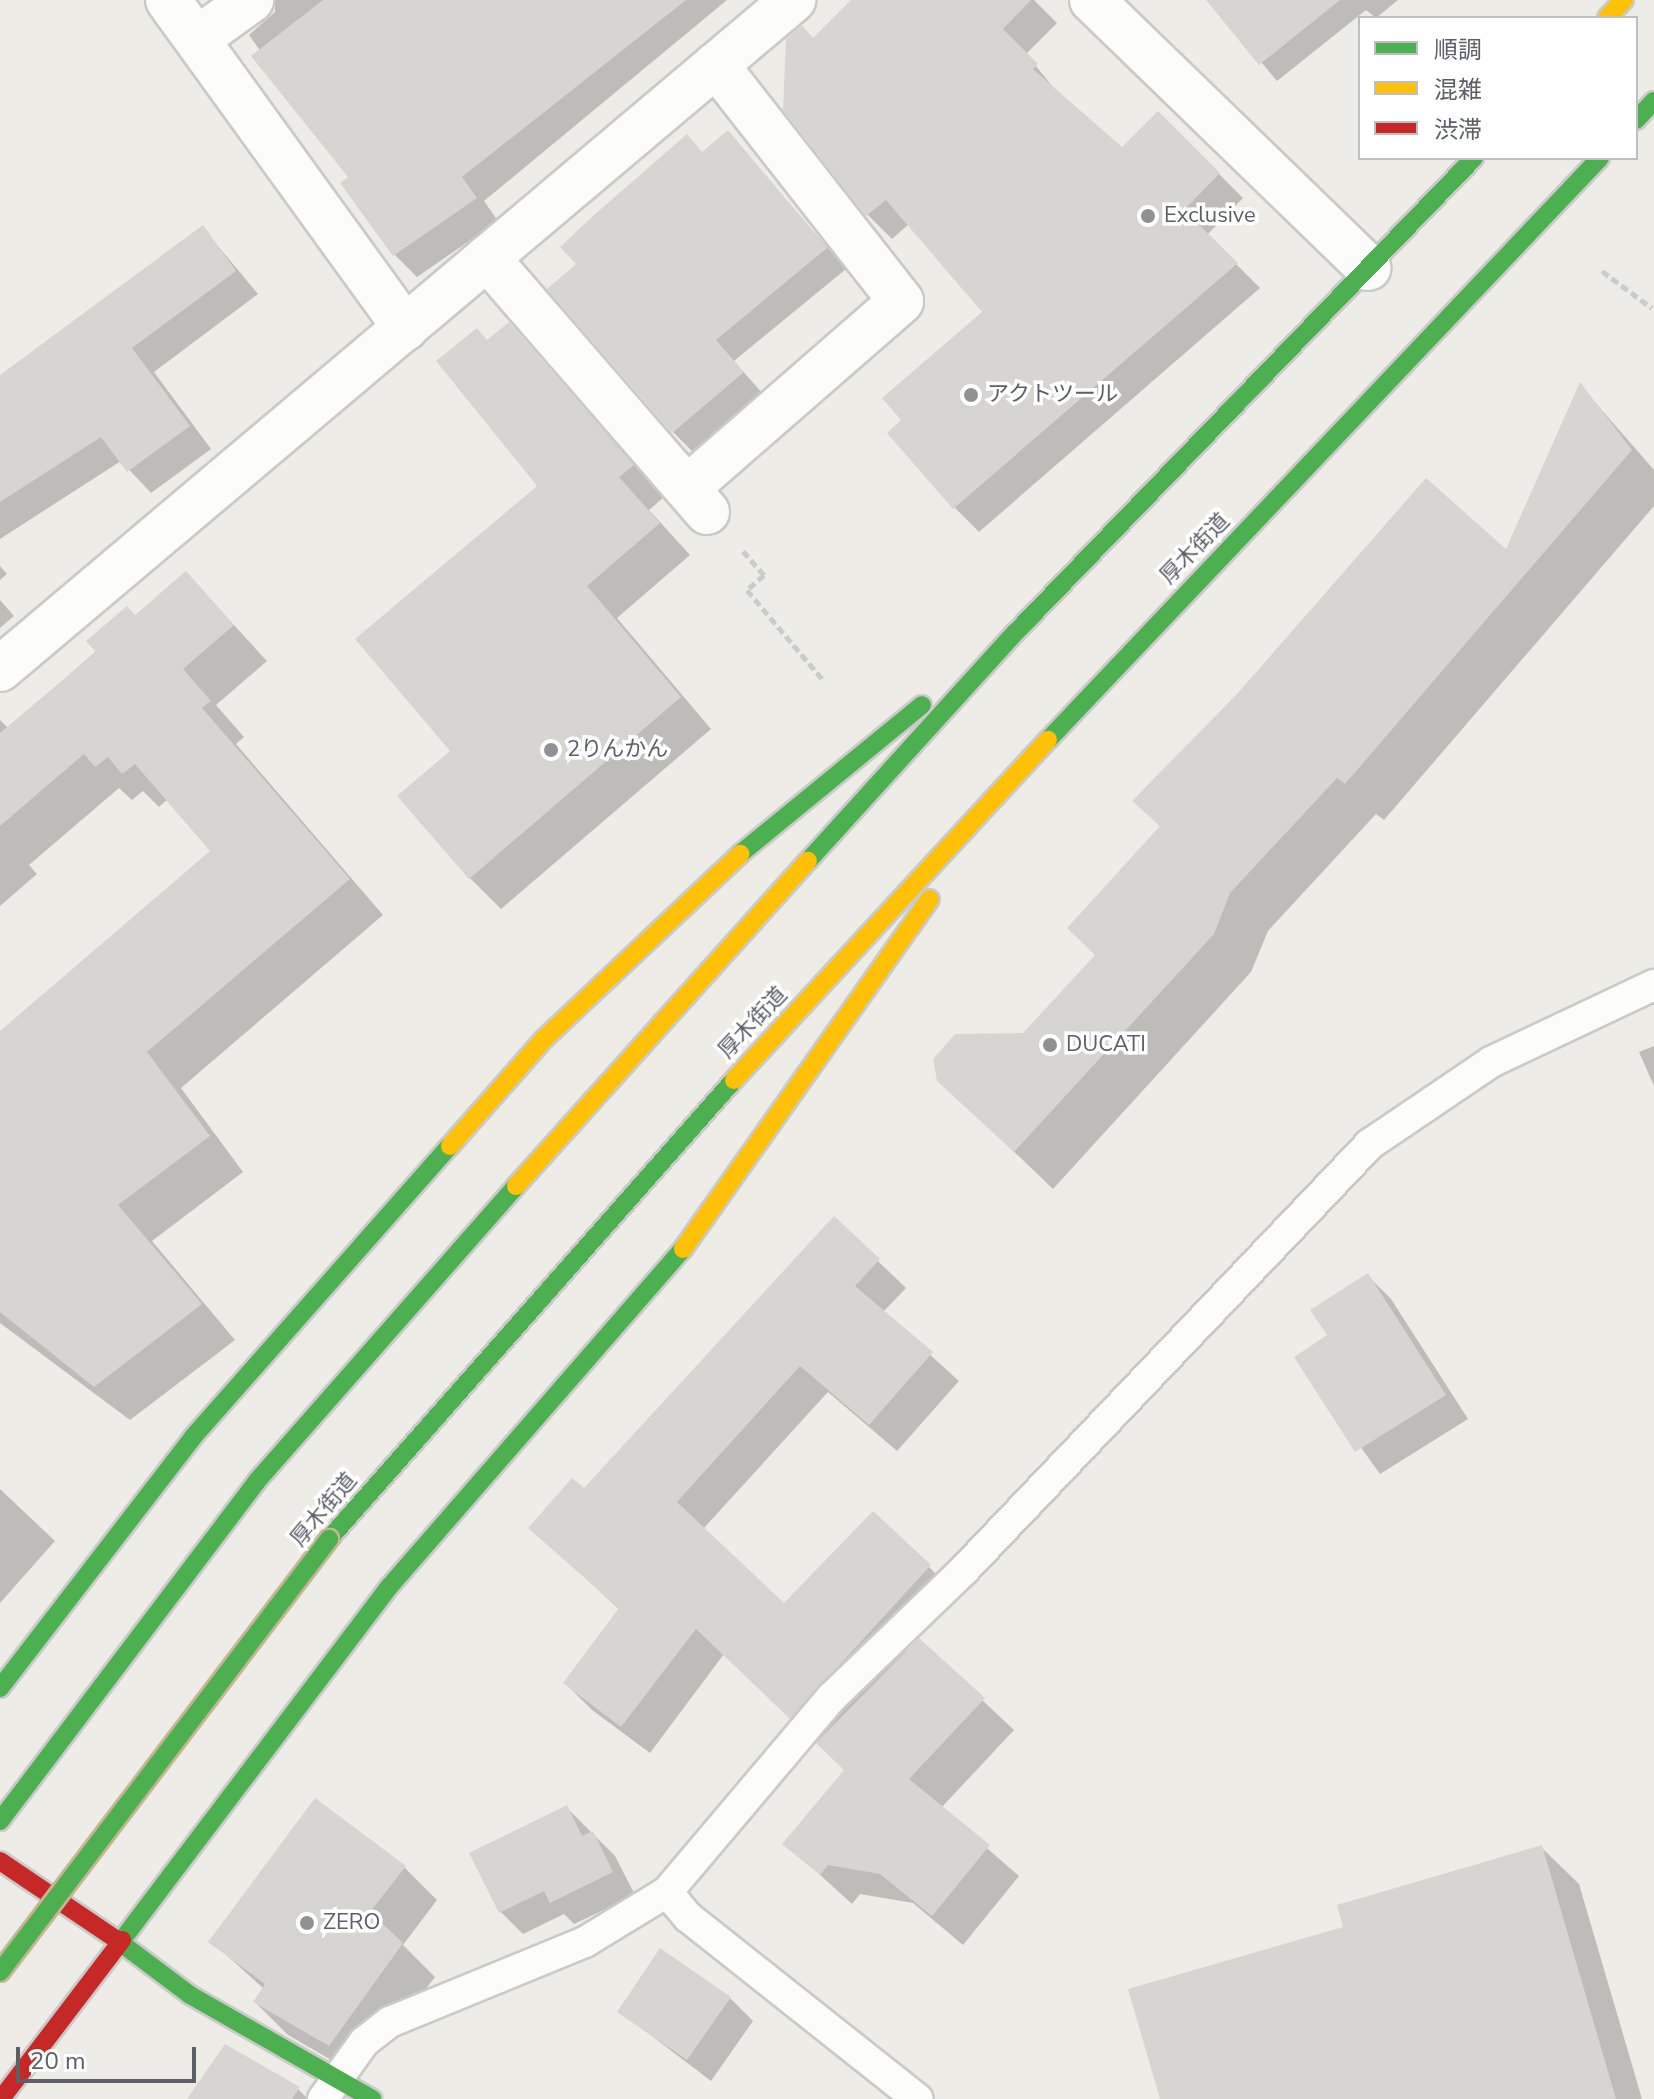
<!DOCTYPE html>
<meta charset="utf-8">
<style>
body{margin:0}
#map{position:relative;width:1654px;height:2099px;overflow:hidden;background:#edece7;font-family:"Nunito Sans","Noto Sans JP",sans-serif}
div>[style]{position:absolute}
.shadow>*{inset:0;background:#0003}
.building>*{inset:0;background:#d6d5d2}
.path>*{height:5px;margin-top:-2.5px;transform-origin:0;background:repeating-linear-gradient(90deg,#c9cdc9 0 8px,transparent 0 12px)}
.roads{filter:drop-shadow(2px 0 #cacac9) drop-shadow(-2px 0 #cacac9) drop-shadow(0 2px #cacac9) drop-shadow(0 -2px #cacac9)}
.lane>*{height:30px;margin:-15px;padding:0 15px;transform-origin:15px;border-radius:15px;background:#fcfcfb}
.street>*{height:44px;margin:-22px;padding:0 22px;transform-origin:22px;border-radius:22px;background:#fcfcfb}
.fast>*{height:18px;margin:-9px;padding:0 9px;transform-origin:9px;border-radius:9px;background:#4caf50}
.slow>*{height:18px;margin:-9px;padding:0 9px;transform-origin:9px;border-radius:9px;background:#ffc107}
.jam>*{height:18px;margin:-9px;padding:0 9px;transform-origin:9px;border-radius:9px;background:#c62828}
.bridges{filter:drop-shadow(2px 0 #c5b593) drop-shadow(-2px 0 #c5b593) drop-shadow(0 2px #c5b593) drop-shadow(0 -2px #c5b593)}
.fast-bridge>*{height:18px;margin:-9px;padding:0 9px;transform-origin:9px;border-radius:9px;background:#4caf50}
.dots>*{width:22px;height:22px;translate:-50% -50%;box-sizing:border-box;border:4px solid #fff;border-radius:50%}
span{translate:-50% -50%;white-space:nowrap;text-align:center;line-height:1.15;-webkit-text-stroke:7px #fff;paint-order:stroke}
.poi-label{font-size:22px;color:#5c6066}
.left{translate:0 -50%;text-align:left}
.street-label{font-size:22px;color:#5c6066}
.legend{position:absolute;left:1358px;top:16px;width:280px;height:144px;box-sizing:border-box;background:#fff;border:2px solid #bebfc2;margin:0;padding:10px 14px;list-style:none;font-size:24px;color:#5c6066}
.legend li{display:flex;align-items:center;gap:16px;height:40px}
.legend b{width:40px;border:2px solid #bebfc2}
.scale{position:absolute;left:16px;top:2047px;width:180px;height:36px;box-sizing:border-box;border:4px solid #5c6066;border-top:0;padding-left:10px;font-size:24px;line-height:28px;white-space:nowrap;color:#5c6066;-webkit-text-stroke:6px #fff;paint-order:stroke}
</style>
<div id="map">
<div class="shadow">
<div style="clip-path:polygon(275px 0,727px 0,484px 201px,498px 221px,417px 277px,394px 254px,350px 177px,249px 35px,275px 12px)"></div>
<div style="clip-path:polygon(854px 0,1034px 0,1057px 23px,1026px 54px,1058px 93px,1122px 150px,1184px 139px,1243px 198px,1207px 235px,1260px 288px,979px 532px,954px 507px,904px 420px,985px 312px,909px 224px,892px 239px,867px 214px,814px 40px)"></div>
<div style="clip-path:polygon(1209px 0,1398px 0,1376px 18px,1366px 10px,1277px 81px)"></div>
<div style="clip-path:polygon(728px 133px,846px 269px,734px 361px,762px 393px,693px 452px,673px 432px,703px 154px)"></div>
<div style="clip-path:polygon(202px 227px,258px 294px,154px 372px,211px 449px,151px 493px,121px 461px,0 539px,0 377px)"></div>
<div style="clip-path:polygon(509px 324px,663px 498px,649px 510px,690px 555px,617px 618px,711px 729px,501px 909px,470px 878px,452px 752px,540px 486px,488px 342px)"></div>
<div style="clip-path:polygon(1580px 385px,1654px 470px,1654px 506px,1384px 820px,1376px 814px,1268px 931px,1251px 972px,1053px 1189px,939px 1080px,1024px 1035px,1097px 956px,1161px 827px,1135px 801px,1507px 552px)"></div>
<div style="clip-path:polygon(0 566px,7px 574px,0 580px)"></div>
<div style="clip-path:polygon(186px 573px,267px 661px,216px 705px,244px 737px,236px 744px,383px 915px,181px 1088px,243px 1172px,152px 1241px,235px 1340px,130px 1420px,0 1323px,0 1034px,213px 851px,168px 799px,159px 807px,143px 791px,132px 800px,119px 788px,29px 865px,37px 874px,0 906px,0 720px,8px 728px)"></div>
<div style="clip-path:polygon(0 600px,14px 616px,0 628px)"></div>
<div style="clip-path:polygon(1654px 1046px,1654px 1086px,1639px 1052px)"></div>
<div style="clip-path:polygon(834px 1219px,906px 1288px,883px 1312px,959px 1381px,897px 1451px,828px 1392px,703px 1529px,784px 1606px,929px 1567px,956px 1594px,900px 1655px,919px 1641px,1014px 1730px,941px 1808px,1019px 1876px,963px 1945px,913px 1903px,860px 1894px,852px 1904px,785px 1843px,846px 1770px,724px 1654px,650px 1753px,592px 1710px,565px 1683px,620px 1610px,531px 1528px,584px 1491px)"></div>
<div style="clip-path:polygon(1368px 1276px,1391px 1299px,1468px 1419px,1380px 1474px,1297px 1358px,1329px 1336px)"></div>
<div style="clip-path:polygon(0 1489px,55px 1541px,0 1603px)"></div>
<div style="clip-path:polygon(566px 1807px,615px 1856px,635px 1895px,574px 1924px,564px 1914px,523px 1934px,500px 1911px)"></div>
<div style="clip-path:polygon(1541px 1847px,1579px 1884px,1642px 2099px,1162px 2099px,1346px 1928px)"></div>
<div style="clip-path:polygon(404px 1867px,437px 1900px,403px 1945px,435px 1977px,359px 2076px,288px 2035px,255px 2002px,264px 1989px,211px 1941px)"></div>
<div style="clip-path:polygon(730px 1998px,753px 2021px,711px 2081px,619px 2011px)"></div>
<div style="clip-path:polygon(296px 2087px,308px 2099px,190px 2099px)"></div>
</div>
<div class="building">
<div style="clip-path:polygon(323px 0,686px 0,462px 177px,477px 198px,393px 256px,340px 183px,348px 177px,251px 56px)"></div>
<div style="clip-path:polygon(851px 0,1031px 0,1003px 29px,1038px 64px,1033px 69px,1122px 147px,1158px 111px,1220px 173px,1184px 210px,1238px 263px,953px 509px,887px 433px,901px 420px,882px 398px,982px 312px,886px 200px,866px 216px,783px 110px,786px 39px,802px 25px,813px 38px)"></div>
<div style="clip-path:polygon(1206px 0,1340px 0,1259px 65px)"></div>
<div style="clip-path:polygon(728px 130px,827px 248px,716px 340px,744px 372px,672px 433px,547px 289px,576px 264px,560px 247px,593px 216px,687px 134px,702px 152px)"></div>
<div style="clip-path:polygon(203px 225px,236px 271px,132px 348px,190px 426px,127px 472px,101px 437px,0 502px,0 375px)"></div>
<div style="clip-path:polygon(509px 322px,634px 465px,619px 477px,660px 523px,587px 586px,681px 697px,469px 879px,397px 796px,450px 751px,355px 639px,537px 486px,436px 361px,477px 328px,487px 340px)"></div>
<div style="clip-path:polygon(1580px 382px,1632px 450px,1345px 784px,1337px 778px,1230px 893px,1214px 934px,1014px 1152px,937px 1081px,933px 1059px,955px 1034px,1023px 1033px,1095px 955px,1067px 928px,1160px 826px,1132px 801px,1237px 694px,1426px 478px,1506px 549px)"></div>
<div style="clip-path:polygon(186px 571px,234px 625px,183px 669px,211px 701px,202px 708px,350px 879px,147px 1052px,210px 1136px,118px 1205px,202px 1304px,94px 1387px,0 1312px,0 1031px,210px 851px,135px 764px,122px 774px,108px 757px,95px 767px,84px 754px,0 826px,0 733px,96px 652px,86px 641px,127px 606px,135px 615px)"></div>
<div style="clip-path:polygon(834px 1216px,880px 1259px,855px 1286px,933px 1352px,869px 1425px,800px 1366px,677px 1502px,784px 1603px,873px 1511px,931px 1565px,790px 1719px,696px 1629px,621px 1727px,563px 1683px,619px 1608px,528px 1528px,572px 1478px,584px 1488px)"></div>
<div style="clip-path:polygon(1368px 1273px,1446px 1395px,1355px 1452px,1294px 1357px,1327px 1335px,1310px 1310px)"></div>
<div style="clip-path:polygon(919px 1638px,985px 1698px,909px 1779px,990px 1845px,932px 1916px,880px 1874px,828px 1865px,820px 1875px,782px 1844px,844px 1770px,816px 1743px)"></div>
<div style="clip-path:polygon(315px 1798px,406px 1866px,370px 1912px,403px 1943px,329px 2046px,253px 2002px,265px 1984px,208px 1942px)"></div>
<div style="clip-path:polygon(567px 1805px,582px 1836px,593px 1831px,613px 1872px,550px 1903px,544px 1891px,499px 1913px,469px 1853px)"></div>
<div style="clip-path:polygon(1542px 1845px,1616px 2099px,1160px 2099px,1128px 1989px,1343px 1927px,1337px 1905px)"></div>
<div style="clip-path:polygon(660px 1948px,731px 1997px,687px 2060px,617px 2012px)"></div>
<div style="clip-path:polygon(225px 2044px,300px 2087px,292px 2099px,187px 2099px)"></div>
</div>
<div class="path">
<div style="left:1602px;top:271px;width:62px;rotate:36.5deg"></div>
<div style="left:743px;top:551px;width:32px;rotate:49deg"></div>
<div style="left:764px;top:575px;width:23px;rotate:139deg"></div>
<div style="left:747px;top:590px;width:119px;rotate:49.8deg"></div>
</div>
<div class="roads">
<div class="lane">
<div style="left:667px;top:1892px;width:33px;rotate:50deg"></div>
<div style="left:688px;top:1917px;width:293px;rotate:38.4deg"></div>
<div style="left:323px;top:2099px;width:70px;rotate:-54.3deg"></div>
<div style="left:364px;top:2042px;width:33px;rotate:-38deg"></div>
<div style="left:390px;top:2022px;width:211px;rotate:-22.3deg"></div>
<div style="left:585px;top:1942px;width:96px;rotate:-31.4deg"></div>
<div style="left:667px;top:1892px;width:254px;rotate:-49.8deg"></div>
<div style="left:831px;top:1698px;width:183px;rotate:-43.9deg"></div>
<div style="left:963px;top:1571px;width:590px;rotate:-46.37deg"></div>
<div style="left:1370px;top:1144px;width:146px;rotate:-34.1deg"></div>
<div style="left:1491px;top:1062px;width:180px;rotate:-25.3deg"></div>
</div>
<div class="street">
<div style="left:168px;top:0;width:405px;rotate:54.1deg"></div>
<div style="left:1092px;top:0;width:385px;rotate:44.1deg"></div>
<div style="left:197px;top:39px;width:67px;rotate:-35.8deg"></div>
<div style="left:487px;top:258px;width:336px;rotate:49.1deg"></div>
<div style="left:687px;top:488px;width:284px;rotate:-41.1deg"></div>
<div style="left:901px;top:301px;width:300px;rotate:-128.1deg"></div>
<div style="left:0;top:669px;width:1038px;rotate:-40.15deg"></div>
</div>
<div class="fast">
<div style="left:1636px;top:120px;width:26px;rotate:-47deg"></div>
<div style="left:1048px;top:740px;width:802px;rotate:-46.52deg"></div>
<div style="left:740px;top:854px;width:235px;rotate:-39.3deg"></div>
<div style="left:808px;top:861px;width:309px;rotate:-47.8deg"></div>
<div style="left:1016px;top:632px;width:659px;rotate:-45.98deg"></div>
<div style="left:329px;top:1539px;width:612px;rotate:-48.58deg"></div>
<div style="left:0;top:1688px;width:317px;rotate:-52.4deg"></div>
<div style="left:193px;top:1437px;width:388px;rotate:-48.6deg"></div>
<div style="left:0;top:1821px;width:426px;rotate:-52.9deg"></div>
<div style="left:257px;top:1481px;width:393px;rotate:-48.7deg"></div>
<div style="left:117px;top:1940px;width:91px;rotate:37deg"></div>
<div style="left:190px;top:1995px;width:210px;rotate:29.7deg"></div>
<div style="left:122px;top:1940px;width:443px;rotate:-52.9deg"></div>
<div style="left:389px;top:1587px;width:448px;rotate:-49deg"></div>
</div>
<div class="slow">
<div style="left:1607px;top:18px;width:25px;rotate:-47deg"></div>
<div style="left:734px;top:1080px;width:463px;rotate:-47.3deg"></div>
<div style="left:450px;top:1146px;width:142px;rotate:-48.7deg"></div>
<div style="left:544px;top:1039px;width:270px;rotate:-43.3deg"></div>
<div style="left:516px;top:1186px;width:437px;rotate:-48.1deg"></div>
<div style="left:683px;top:1249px;width:428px;rotate:-54.8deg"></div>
</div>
<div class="jam">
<div style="left:0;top:1861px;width:141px;rotate:34deg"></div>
<div style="left:1px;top:2099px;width:200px;rotate:-52.7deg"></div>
</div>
</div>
<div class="bridges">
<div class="fast-bridge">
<div style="left:0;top:1972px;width:544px;rotate:-52.77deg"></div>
</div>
</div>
<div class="dots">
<div style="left:1148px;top:216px;background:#8f9193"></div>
<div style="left:971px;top:395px;background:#8f9193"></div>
<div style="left:551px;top:750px;background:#8f9193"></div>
<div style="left:1050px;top:1045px;background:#8f9193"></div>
<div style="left:307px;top:1923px;background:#8f9193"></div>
</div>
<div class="poi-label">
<span class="left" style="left:1164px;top:216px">Exclusive</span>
<span class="left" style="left:987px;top:395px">アクトツール</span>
<span class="left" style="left:567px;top:750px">2りんかん</span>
<span class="left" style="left:1066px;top:1045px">DUCATI</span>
<span class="left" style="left:323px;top:1923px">ZERO</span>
</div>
<div class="street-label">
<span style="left:1195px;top:549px;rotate:-46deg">厚木街道</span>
<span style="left:753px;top:1023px;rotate:-47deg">厚木街道</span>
<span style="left:324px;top:1510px;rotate:-50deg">厚木街道</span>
</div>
<ul class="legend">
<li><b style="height:10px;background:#4caf50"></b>順調</li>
<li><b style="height:10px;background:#ffc107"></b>混雑</li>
<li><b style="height:10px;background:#c62828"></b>渋滞</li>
</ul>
<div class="scale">20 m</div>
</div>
